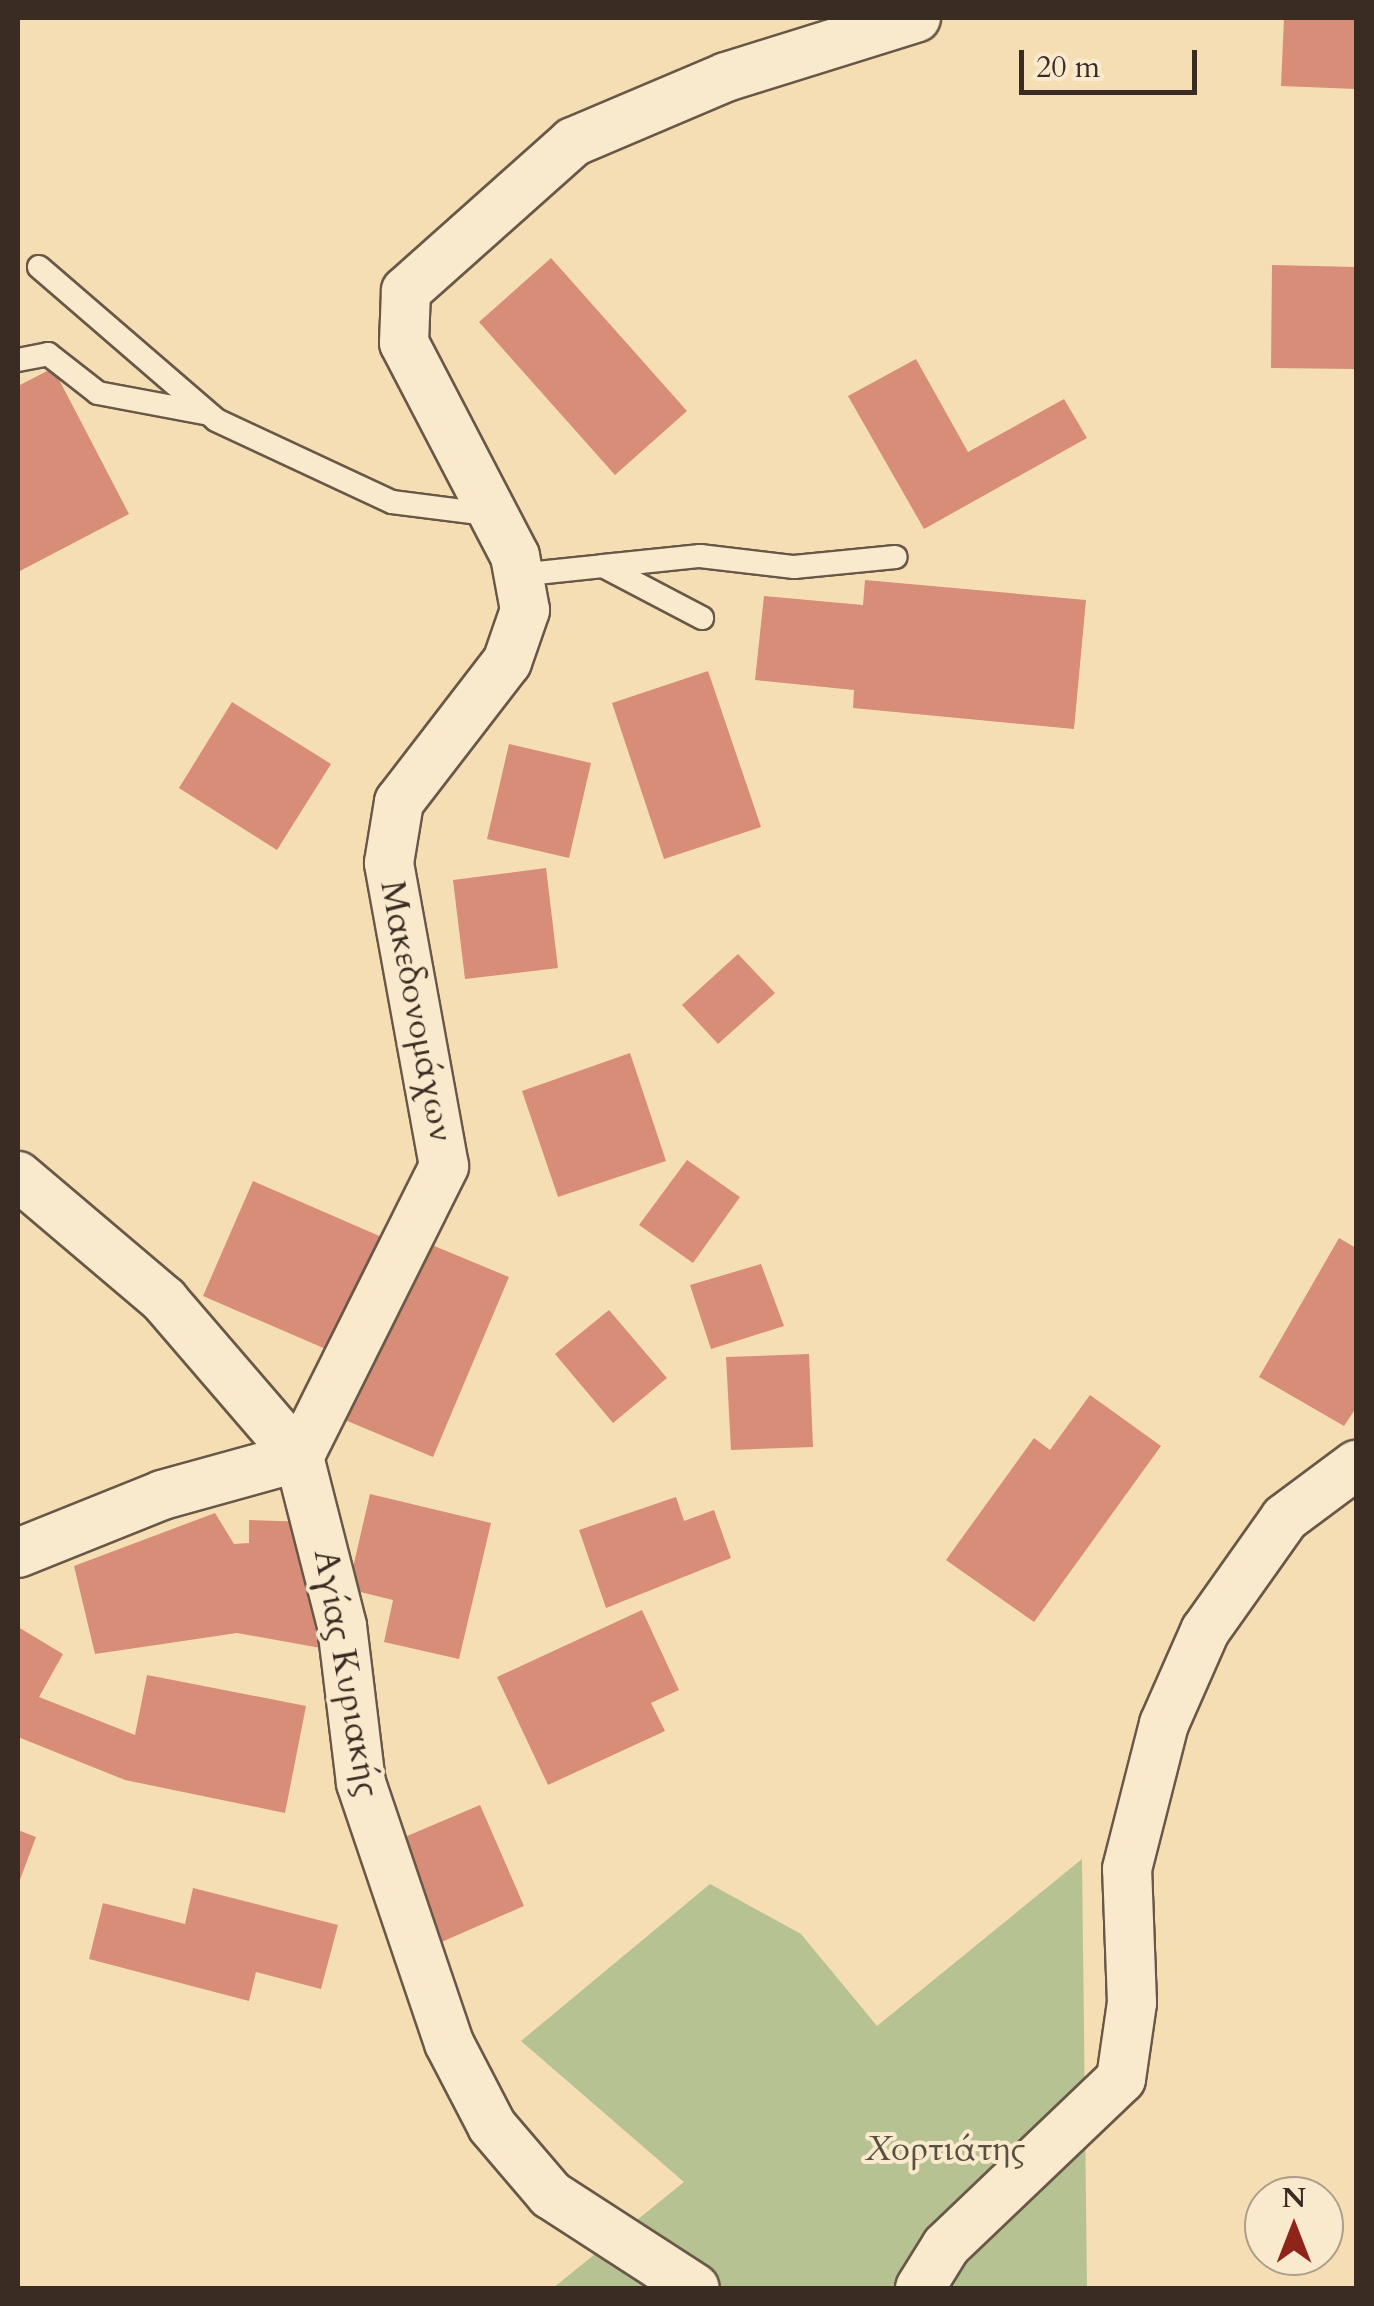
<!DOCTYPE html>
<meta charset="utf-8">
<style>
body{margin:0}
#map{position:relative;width:1374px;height:2306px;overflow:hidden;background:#f6deb4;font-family:Cardo,serif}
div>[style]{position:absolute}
.green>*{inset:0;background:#b6c292}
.building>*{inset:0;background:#d78d77}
.roads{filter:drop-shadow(2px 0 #695847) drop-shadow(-2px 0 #695847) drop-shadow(0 2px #695847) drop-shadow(0 -2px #695847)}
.lane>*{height:22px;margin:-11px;padding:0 11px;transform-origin:11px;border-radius:11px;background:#f9eace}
.street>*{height:48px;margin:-24px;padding:0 24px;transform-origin:24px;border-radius:24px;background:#f9eace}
span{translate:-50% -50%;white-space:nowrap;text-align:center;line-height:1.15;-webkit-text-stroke:8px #f9eace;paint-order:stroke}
.street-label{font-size:35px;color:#3a2b23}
.park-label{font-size:35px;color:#59513f;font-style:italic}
.frame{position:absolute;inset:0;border:20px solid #3a2b23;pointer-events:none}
.north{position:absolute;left:1244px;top:2176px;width:100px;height:100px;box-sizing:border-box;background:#f9eace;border:2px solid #ad9e8a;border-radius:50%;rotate:0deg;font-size:28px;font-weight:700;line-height:40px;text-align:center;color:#3a2b23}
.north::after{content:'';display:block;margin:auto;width:35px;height:45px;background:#8f2418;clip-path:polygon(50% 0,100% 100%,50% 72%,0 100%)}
.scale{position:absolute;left:1019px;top:50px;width:178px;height:45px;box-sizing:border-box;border:5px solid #3a2b23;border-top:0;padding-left:12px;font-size:30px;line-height:35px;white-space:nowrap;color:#3a2b23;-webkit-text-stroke:8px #f9eace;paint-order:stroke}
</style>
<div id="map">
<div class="green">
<div style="clip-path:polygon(1082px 1859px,1087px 2288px,553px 2288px,684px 2182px,521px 2041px,710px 1884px,801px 1934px,877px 2026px)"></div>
</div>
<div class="building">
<div style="clip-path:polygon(1284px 18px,1356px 18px,1356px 89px,1281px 86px)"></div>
<div style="clip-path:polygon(551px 258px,687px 411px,615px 475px,479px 322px)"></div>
<div style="clip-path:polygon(1272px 265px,1356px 267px,1356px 369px,1271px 368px)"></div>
<div style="clip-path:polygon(916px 359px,968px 452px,1064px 399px,1087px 438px,924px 529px,848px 396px)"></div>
<div style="clip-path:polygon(53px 368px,129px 514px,18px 572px,18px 386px)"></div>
<div style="clip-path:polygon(865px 580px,1086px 600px,1074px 729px,853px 708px,854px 690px,755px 680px,764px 596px,863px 605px)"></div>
<div style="clip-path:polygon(708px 671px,761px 827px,664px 859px,612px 703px)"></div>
<div style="clip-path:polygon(232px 702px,331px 764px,277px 850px,179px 788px)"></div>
<div style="clip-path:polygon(509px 744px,591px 763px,569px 858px,487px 839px)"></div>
<div style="clip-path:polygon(546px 868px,558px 968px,465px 979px,453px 880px)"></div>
<div style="clip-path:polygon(738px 954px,775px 993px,718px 1044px,682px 1005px)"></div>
<div style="clip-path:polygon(630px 1053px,666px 1161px,558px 1197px,522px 1091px)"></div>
<div style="clip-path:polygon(687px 1160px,740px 1197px,693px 1263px,639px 1225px)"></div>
<div style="clip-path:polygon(253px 1181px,384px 1238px,335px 1353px,203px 1296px)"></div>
<div style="clip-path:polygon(1339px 1238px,1356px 1248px,1356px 1408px,1344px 1426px,1259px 1377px)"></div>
<div style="clip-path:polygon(420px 1240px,509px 1277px,433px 1457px,345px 1420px)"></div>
<div style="clip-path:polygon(761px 1264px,784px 1326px,711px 1349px,690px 1285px)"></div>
<div style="clip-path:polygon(609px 1310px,667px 1378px,613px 1423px,555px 1354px)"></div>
<div style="clip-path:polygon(809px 1354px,813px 1447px,731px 1450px,726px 1357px)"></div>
<div style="clip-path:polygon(1090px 1395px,1161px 1446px,1034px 1622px,946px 1560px,1034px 1438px,1050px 1450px)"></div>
<div style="clip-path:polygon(370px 1494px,491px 1523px,459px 1659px,384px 1642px,393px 1600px,348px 1589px)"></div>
<div style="clip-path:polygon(676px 1497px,684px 1521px,714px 1510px,731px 1558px,606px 1608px,579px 1530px)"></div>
<div style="clip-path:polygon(215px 1513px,234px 1544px,249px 1543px,249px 1520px,313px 1522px,332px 1650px,237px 1633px,95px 1654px,74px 1566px)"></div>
<div style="clip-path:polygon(642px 1610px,679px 1690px,651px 1703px,665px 1731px,548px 1785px,497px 1677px)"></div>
<div style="clip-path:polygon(18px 1627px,63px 1654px,39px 1697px,135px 1735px,147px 1675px,306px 1706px,285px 1813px,125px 1780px,18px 1737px)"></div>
<div style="clip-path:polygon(480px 1805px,524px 1906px,437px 1944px,393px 1842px)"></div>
<div style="clip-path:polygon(18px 1830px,36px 1837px,18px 1885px)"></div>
<div style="clip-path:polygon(193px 1888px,338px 1925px,321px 1989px,256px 1972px,249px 2001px,89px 1959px,103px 1903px,185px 1924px)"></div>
</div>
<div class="roads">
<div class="lane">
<div style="left:39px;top:267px;width:234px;rotate:40.8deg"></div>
<div style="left:216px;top:420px;width:194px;rotate:25deg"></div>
<div style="left:392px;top:502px;width:102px;rotate:7.3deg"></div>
<div style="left:18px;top:360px;width:31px;rotate:-11deg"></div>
<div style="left:48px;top:354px;width:63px;rotate:38deg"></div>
<div style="left:98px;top:393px;width:109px;rotate:10.6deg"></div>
<div style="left:603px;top:566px;width:98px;rotate:-5.9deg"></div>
<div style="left:700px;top:556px;width:95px;rotate:6.7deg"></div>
<div style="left:794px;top:567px;width:102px;rotate:-5.6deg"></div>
<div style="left:518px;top:575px;width:85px;rotate:-6deg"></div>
<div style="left:603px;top:566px;width:112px;rotate:27.7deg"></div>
</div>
<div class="street">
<div style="left:18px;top:1176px;width:192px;rotate:40.3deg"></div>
<div style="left:164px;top:1300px;width:207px;rotate:49.3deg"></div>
<div style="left:299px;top:1457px;width:174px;rotate:75.7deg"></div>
<div style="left:342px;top:1626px;width:158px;rotate:83.1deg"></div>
<div style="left:361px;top:1783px;width:274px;rotate:71.3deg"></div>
<div style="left:449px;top:2043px;width:93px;rotate:62.6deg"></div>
<div style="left:492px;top:2126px;width:91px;rotate:49.5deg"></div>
<div style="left:551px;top:2195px;width:171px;rotate:32.9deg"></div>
<div style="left:18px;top:1553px;width:155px;rotate:-21.9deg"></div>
<div style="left:162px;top:1495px;width:142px;rotate:-15.5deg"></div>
<div style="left:299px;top:1457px;width:325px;rotate:-63.5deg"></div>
<div style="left:444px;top:1166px;width:308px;rotate:-100.3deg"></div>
<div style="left:389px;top:863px;width:62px;rotate:-80.7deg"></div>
<div style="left:399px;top:802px;width:177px;rotate:-52.4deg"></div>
<div style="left:507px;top:662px;width:55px;rotate:-70.9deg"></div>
<div style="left:525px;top:610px;width:55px;rotate:-100.5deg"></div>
<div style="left:515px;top:556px;width:240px;rotate:-117.5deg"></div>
<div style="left:404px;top:343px;width:52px;rotate:-87.8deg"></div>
<div style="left:406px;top:291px;width:224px;rotate:-41.7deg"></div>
<div style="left:573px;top:142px;width:166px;rotate:-23deg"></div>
<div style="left:726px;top:77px;width:199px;rotate:-17.3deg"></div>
<div style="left:920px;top:2288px;width:49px;rotate:-58.2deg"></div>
<div style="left:946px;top:2246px;width:242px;rotate:-43.7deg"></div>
<div style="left:1121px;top:2079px;width:77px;rotate:-81.8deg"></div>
<div style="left:1132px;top:2003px;width:134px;rotate:-92.1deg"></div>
<div style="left:1127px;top:1869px;width:150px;rotate:-75.7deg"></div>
<div style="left:1164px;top:1724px;width:102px;rotate:-66.2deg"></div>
<div style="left:1205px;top:1631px;width:138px;rotate:-54.7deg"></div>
<div style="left:1285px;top:1518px;width:89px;rotate:-36.7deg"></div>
</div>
</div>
<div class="street-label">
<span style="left:417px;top:1011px;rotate:79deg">Μακεδονομάχων</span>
<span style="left:347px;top:1673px;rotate:80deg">Αγίας Κυριακής</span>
</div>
<div class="park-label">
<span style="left:945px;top:2149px">Χορτιάτης</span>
</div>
<div class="frame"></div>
<div class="north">N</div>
<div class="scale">20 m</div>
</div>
